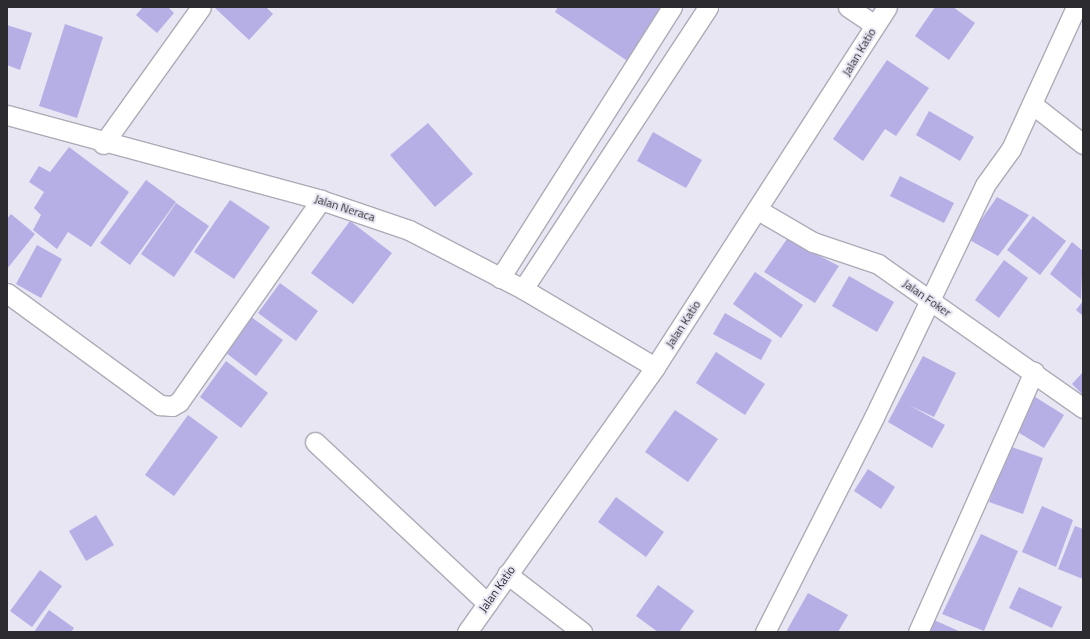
<!DOCTYPE html>
<style>
body{margin:0}
#map{position:relative;width:1090px;height:639px;overflow:hidden;background:#e7e6f2;font-family:"Titillium Web",sans-serif}
div>[style]{position:absolute}
.building>*{inset:0;background:#b5afe6}
.roads{filter:drop-shadow(1px 0 #acacb7) drop-shadow(-1px 0 #acacb7) drop-shadow(0 1px #acacb7) drop-shadow(0 -1px #acacb7)}
.street>*{height:19px;margin:-9.5px;padding:0 9.5px;transform-origin:9.5px;border-radius:9.5px;background:#fff}
span{translate:-50% -50%;white-space:nowrap;text-align:center;line-height:1.15;-webkit-text-stroke:4px #e7e6f2;paint-order:stroke}
.street-label{font-size:12px;color:#2c2b30}
.frame{position:absolute;inset:0;border:8px solid #2c2b30;pointer-events:none}
</style>
<div id="map">
<div class="building">
<div style="clip-path:polygon(143px 7px,168px 7px,174px 13px,157px 33px,136px 15px)"></div>
<div style="clip-path:polygon(214px 7px,266px 7px,273px 14px,249px 40px)"></div>
<div style="clip-path:polygon(558px 7px,663px 7px,629px 62px,555px 12px)"></div>
<div style="clip-path:polygon(935px 7px,953px 7px,975px 23px,949px 60px,915px 36px)"></div>
<div style="clip-path:polygon(65px 24px,103px 37px,77px 118px,39px 106px)"></div>
<div style="clip-path:polygon(7px 25px,32px 33px,20px 70px,7px 65px)"></div>
<div style="clip-path:polygon(887px 60px,929px 88px,896px 136px,885px 129px,863px 161px,833px 139px)"></div>
<div style="clip-path:polygon(929px 111px,974px 137px,960px 161px,916px 135px)"></div>
<div style="clip-path:polygon(428px 123px,473px 174px,435px 207px,390px 155px)"></div>
<div style="clip-path:polygon(653px 132px,702px 160px,686px 188px,637px 161px)"></div>
<div style="clip-path:polygon(69px 147px,129px 192px,91px 247px,68px 232px,57px 249px,33px 230px,41px 215px,34px 208px,44px 192px,29px 182px,39px 166px,50px 172px)"></div>
<div style="clip-path:polygon(900px 176px,954px 203px,944px 223px,890px 196px)"></div>
<div style="clip-path:polygon(146px 180px,176px 202px,130px 265px,100px 243px)"></div>
<div style="clip-path:polygon(997px 197px,1029px 215px,998px 256px,968px 239px)"></div>
<div style="clip-path:polygon(230px 200px,270px 227px,234px 279px,194px 252px)"></div>
<div style="clip-path:polygon(176px 203px,209px 226px,174px 277px,141px 254px)"></div>
<div style="clip-path:polygon(11px 214px,35px 234px,7px 269px,7px 219px)"></div>
<div style="clip-path:polygon(1033px 216px,1066px 241px,1040px 275px,1007px 250px)"></div>
<div style="clip-path:polygon(350px 221px,392px 253px,353px 304px,311px 273px)"></div>
<div style="clip-path:polygon(787px 239px,839px 266px,815px 303px,764px 272px)"></div>
<div style="clip-path:polygon(1072px 242px,1083px 251px,1081px 299px,1050px 274px)"></div>
<div style="clip-path:polygon(37px 245px,62px 259px,41px 298px,16px 284px)"></div>
<div style="clip-path:polygon(1004px 260px,1028px 278px,999px 318px,975px 300px)"></div>
<div style="clip-path:polygon(755px 272px,803px 305px,781px 338px,733px 304px)"></div>
<div style="clip-path:polygon(849px 276px,894px 302px,877px 332px,832px 306px)"></div>
<div style="clip-path:polygon(280px 283px,318px 311px,296px 341px,258px 313px)"></div>
<div style="clip-path:polygon(1083px 301px,1083px 316px,1076px 310px)"></div>
<div style="clip-path:polygon(725px 313px,772px 340px,761px 360px,713px 334px)"></div>
<div style="clip-path:polygon(247px 314px,283px 340px,256px 376px,221px 349px)"></div>
<div style="clip-path:polygon(716px 352px,765px 384px,745px 415px,696px 383px)"></div>
<div style="clip-path:polygon(923px 356px,956px 373px,934px 417px,909px 405px,945px 425px,932px 448px,888px 422px)"></div>
<div style="clip-path:polygon(226px 361px,268px 393px,241px 428px,200px 397px)"></div>
<div style="clip-path:polygon(1083px 372px,1083px 395px,1072px 384px)"></div>
<div style="clip-path:polygon(1032px 395px,1064px 415px,1044px 448px,1011px 428px)"></div>
<div style="clip-path:polygon(675px 410px,718px 439px,688px 482px,645px 452px)"></div>
<div style="clip-path:polygon(188px 415px,218px 437px,174px 496px,145px 475px)"></div>
<div style="clip-path:polygon(1009px 446px,1043px 458px,1023px 514px,989px 502px)"></div>
<div style="clip-path:polygon(868px 469px,895px 487px,881px 509px,854px 491px)"></div>
<div style="clip-path:polygon(616px 497px,664px 532px,646px 557px,598px 522px)"></div>
<div style="clip-path:polygon(1042px 506px,1073px 520px,1056px 567px,1022px 552px)"></div>
<div style="clip-path:polygon(96px 515px,114px 545px,86px 561px,69px 531px)"></div>
<div style="clip-path:polygon(1075px 526px,1083px 529px,1083px 579px,1058px 569px)"></div>
<div style="clip-path:polygon(981px 534px,1018px 551px,984px 631px,942px 614px)"></div>
<div style="clip-path:polygon(40px 570px,62px 586px,32px 627px,10px 611px)"></div>
<div style="clip-path:polygon(658px 585px,694px 611px,679px 632px,658px 632px,636px 616px)"></div>
<div style="clip-path:polygon(1019px 587px,1062px 607px,1052px 628px,1009px 608px)"></div>
<div style="clip-path:polygon(808px 593px,848px 615px,838px 632px,786px 632px)"></div>
<div style="clip-path:polygon(49px 610px,74px 628px,71px 632px,34px 632px)"></div>
<div style="clip-path:polygon(934px 620px,961px 632px,929px 632px)"></div>
</div>
<div class="roads">
<div class="street">
<div style="left:848px;top:7px;width:32px;rotate:34deg"></div>
<div style="left:1032px;top:104px;width:65px;rotate:38.1deg"></div>
<div style="left:7px;top:115px;width:325px;rotate:15.1deg"></div>
<div style="left:321px;top:200px;width:93px;rotate:18.8deg"></div>
<div style="left:409px;top:230px;width:128px;rotate:27.4deg"></div>
<div style="left:523px;top:289px;width:153px;rotate:30.6deg"></div>
<div style="left:103px;top:144px;width:168px;rotate:-54.4deg"></div>
<div style="left:758px;top:210px;width:64px;rotate:30.2deg"></div>
<div style="left:813px;top:242px;width:69px;rotate:18.7deg"></div>
<div style="left:878px;top:264px;width:251px;rotate:35.1deg"></div>
<div style="left:500px;top:278px;width:321px;rotate:-57.6deg"></div>
<div style="left:523px;top:289px;width:337px;rotate:-56.7deg"></div>
<div style="left:7px;top:293px;width:190px;rotate:36.2deg"></div>
<div style="left:160px;top:405px;width:12px;rotate:5deg"></div>
<div style="left:172px;top:406px;width:8px;rotate:-30deg"></div>
<div style="left:179px;top:402px;width:247px;rotate:-54.9deg"></div>
<div style="left:315px;top:442px;width:236px;rotate:43.1deg"></div>
<div style="left:507px;top:574px;width:95px;rotate:37.7deg"></div>
<div style="left:467px;top:632px;width:325px;rotate:-54.6deg"></div>
<div style="left:655px;top:367px;width:428px;rotate:-57.2deg"></div>
<div style="left:765px;top:632px;width:241px;rotate:-63.1deg"></div>
<div style="left:874px;top:417px;width:257px;rotate:-64.4deg"></div>
<div style="left:985px;top:185px;width:44px;rotate:-54.2deg"></div>
<div style="left:1011px;top:149px;width:156px;rotate:-65.4deg"></div>
<div style="left:918px;top:632px;width:285px;rotate:-66deg"></div>
</div>
</div>
<div class="street-label">
<span style="left:859px;top:52px;rotate:-59deg">Jalan Katio</span>
<span style="left:345px;top:208px;rotate:18deg">Jalan Neraca</span>
<span style="left:927px;top:298px;rotate:35deg">Jalan Foker</span>
<span style="left:683px;top:324px;rotate:-57deg">Jalan Katio</span>
<span style="left:497px;top:589px;rotate:-55deg">Jalan Katio</span>
</div>
<div class="frame"></div>
</div>
